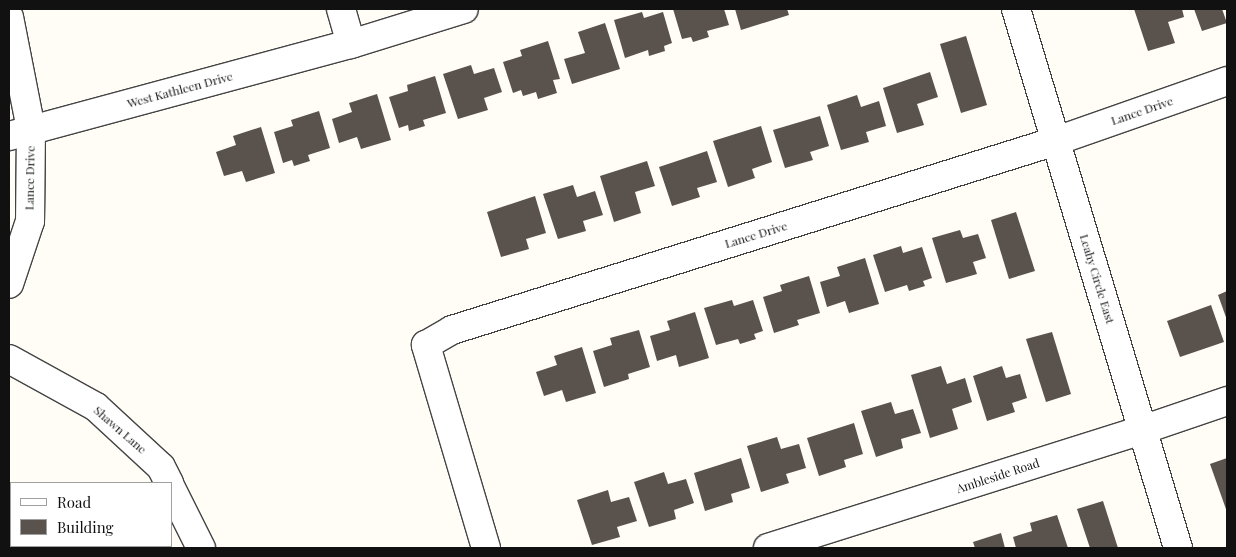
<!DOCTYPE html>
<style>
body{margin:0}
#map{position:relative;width:1236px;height:557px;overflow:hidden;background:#fffdf5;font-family:"Playfair Display",serif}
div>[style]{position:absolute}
.building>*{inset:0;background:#5a524d}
.roads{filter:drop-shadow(1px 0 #444) drop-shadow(-1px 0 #444) drop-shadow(0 1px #444) drop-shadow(0 -1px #444)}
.minor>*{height:28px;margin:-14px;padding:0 14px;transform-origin:14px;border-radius:14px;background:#fff}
span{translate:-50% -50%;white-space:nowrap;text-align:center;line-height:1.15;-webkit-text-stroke:5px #fff;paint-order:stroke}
.street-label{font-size:12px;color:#111}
.frame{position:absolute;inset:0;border:10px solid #111;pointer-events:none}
.legend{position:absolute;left:10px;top:482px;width:162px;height:65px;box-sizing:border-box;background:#fff;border:1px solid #a0a0a0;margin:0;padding:6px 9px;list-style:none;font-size:15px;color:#111}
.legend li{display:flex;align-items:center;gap:10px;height:25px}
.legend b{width:25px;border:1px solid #a0a0a0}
</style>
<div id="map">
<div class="building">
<div style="clip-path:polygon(673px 9px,724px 9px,729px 25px,707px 31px,709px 37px,693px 42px,691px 37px,682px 39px)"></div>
<div style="clip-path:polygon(735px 9px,787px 9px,789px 15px,741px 30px)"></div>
<div style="clip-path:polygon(1134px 9px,1182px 9px,1184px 17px,1168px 22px,1175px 43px,1148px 51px)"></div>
<div style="clip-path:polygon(1194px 9px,1222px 9px,1227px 23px,1202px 31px)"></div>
<div style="clip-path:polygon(642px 12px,644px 18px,663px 12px,672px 43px,664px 46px,665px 51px,649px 56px,648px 50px,625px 58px,614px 20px)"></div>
<div style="clip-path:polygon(605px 23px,620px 69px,572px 84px,564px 59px,585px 53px,578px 32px)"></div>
<div style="clip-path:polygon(966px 36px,987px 105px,961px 113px,940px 44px)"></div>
<div style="clip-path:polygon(548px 41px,560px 79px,553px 80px,557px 93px,538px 99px,536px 92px,523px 96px,521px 90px,513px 93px,503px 62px,522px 56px,520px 50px)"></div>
<div style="clip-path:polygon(471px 65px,474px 74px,494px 68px,502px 92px,484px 98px,488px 110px,458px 119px,443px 74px)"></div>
<div style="clip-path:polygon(930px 72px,938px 97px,917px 104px,924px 125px,897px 133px,883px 88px)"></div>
<div style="clip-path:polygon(435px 76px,446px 113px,423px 120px,425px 126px,409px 131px,408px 125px,399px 128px,389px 97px,408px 91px,407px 85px)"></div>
<div style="clip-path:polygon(377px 94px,391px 140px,361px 149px,357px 137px,339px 143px,332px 119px,352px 112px,349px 103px)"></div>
<div style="clip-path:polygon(857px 95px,861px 107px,879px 101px,886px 126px,866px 132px,869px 142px,841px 150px,827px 105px)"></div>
<div style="clip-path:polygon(319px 111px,330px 148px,308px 155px,310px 161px,294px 166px,292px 160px,283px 163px,274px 132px,293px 126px,291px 120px)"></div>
<div style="clip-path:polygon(820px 116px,829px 146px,810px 152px,813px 160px,785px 168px,773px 130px)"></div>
<div style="clip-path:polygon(761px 126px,772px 162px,752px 169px,755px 178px,728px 187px,713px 141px)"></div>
<div style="clip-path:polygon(261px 127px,275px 173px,246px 182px,242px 171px,224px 176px,216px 152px,236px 145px,233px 136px)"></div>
<div style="clip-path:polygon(707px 151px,717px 182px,697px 188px,700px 197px,672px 206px,659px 167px)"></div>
<div style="clip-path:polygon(647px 161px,655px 186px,635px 192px,641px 213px,614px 222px,600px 176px)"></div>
<div style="clip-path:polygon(573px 185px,577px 197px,595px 191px,603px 215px,583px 221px,586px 231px,558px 239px,543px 194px)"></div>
<div style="clip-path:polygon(535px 196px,546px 233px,526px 239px,529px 249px,501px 257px,487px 212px)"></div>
<div style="clip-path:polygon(1016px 212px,1035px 271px,1009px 279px,991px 220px)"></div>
<div style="clip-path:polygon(960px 230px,963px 238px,978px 234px,986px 258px,973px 262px,977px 274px,946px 283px,932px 238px)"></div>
<div style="clip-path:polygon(901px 246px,903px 253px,922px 247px,932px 278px,923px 281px,925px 286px,909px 291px,907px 285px,885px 292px,873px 255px)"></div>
<div style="clip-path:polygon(865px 258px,879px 304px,849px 313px,845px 301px,827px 307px,820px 282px,840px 276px,837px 267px)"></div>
<div style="clip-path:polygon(809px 276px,820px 313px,797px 320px,799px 325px,774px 333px,763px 297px,782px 291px,780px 285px)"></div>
<div style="clip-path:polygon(1227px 291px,1227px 320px,1218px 295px)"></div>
<div style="clip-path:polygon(732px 300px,734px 306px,753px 300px,763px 331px,754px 334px,756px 339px,740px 344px,738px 339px,716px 345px,704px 308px)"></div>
<div style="clip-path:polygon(1211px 305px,1224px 342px,1180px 357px,1167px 321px)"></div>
<div style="clip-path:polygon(695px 312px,709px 358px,679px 367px,676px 355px,657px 361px,650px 336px,670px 330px,667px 321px)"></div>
<div style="clip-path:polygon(639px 330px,650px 367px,628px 374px,629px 379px,604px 387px,593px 351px,612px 345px,610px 338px)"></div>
<div style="clip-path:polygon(1052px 332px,1071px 394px,1046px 402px,1026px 339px)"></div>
<div style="clip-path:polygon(582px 347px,596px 393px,566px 402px,562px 390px,544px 396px,536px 372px,557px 365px,554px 356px)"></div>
<div style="clip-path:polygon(941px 366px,947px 384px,965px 378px,972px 402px,952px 409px,958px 429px,930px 438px,911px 375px)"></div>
<div style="clip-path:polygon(1002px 366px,1006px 378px,1020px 374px,1027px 398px,1012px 403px,1015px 412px,987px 421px,973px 376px)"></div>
<div style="clip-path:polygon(891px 402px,895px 414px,913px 409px,921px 433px,901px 439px,903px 448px,876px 457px,861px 411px)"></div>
<div style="clip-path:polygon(854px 423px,863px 454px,844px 460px,846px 467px,819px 476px,807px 438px)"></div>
<div style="clip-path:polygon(777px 437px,781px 449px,799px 444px,806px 468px,786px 474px,789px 483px,761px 492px,747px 446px)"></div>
<div style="clip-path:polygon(741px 458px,750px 488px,731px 494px,733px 502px,705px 511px,694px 473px)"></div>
<div style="clip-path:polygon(1227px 458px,1227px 512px,1210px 464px)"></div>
<div style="clip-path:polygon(664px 472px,668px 484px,686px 479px,694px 503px,674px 510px,676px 519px,649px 527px,634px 482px)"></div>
<div style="clip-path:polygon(608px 490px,611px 502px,629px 497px,637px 521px,617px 527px,620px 537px,592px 545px,577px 500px)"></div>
<div style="clip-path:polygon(1103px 501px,1118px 548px,1090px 548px,1077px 509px)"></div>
<div style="clip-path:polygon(1057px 515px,1068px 548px,1016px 548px,1013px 537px,1032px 531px,1030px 523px)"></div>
<div style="clip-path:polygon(1001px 533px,1005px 548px,975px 548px,973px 542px)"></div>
</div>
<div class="roads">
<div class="minor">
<div style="left:341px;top:9px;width:36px;rotate:74deg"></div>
<div style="left:1016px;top:9px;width:563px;rotate:73.27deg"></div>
<div style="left:9px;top:17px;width:114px;rotate:78.9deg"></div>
<div style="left:31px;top:129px;width:92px;rotate:90.6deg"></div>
<div style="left:30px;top:221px;width:66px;rotate:108.4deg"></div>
<div style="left:9px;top:136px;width:354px;rotate:-15.1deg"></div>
<div style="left:351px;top:44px;width:118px;rotate:-17.2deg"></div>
<div style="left:9px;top:359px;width:99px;rotate:28.9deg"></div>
<div style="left:96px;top:407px;width:88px;rotate:42.7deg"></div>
<div style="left:161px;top:467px;width:18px;rotate:63deg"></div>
<div style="left:171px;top:488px;width:67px;rotate:63.4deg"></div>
<div style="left:486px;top:548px;width:212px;rotate:-106.5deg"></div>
<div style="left:426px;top:345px;width:30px;rotate:-30deg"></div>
<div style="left:452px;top:330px;width:633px;rotate:-17.38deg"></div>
<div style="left:1056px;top:141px;width:181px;rotate:-19.3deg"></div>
<div style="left:768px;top:548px;width:392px;rotate:-17.5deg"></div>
<div style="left:1142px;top:430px;width:90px;rotate:-18.8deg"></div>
</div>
</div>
<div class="street-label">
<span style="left:180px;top:90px;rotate:-15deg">West Kathleen Drive</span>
<span style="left:1142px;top:111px;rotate:-19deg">Lance Drive</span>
<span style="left:30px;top:178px;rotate:-89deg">Lance Drive</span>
<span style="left:756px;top:235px;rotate:-17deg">Lance Drive</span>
<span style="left:1097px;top:279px;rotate:73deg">Leahy Circle East</span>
<span style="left:120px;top:430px;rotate:41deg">Shawn Lane</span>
<span style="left:998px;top:476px;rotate:-18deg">Ambleside Road</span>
</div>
<div class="frame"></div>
<ul class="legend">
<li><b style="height:6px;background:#fff"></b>Road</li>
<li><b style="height:14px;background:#5a524d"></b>Building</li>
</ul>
</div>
